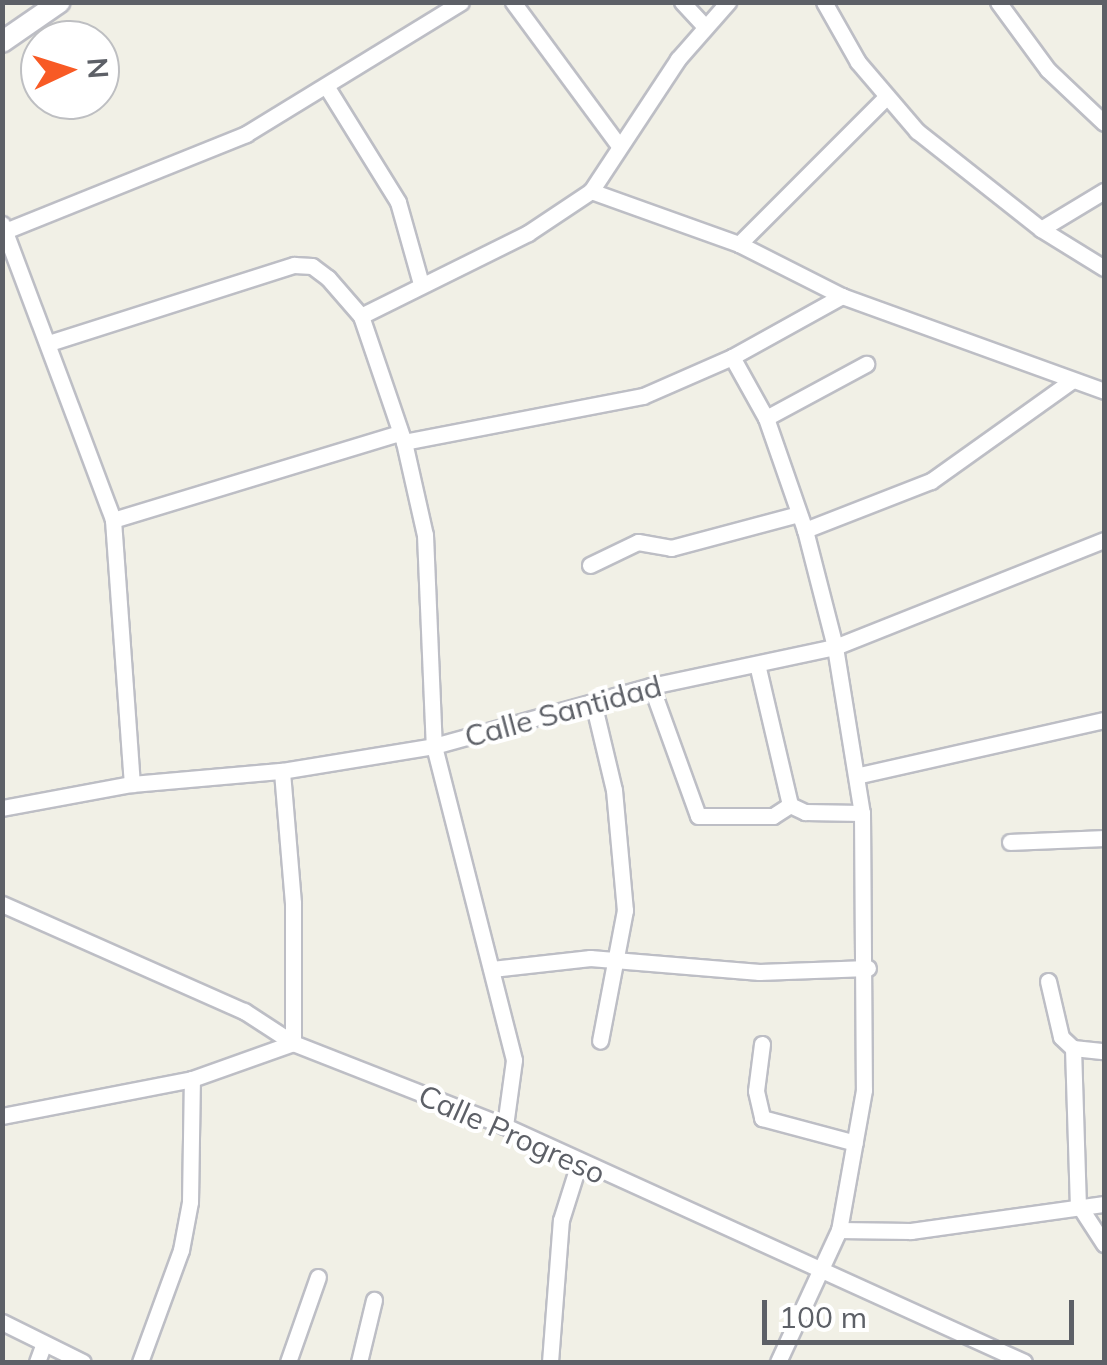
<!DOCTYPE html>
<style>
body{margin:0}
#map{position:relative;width:1107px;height:1365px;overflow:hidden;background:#f1f0e6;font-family:Mulish,sans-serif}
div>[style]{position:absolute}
.roads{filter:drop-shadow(2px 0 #bdbec5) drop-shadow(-2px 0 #bdbec5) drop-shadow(0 2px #bdbec5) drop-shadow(0 -2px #bdbec5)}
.minor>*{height:15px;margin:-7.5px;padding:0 7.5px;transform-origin:7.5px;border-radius:7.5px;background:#fff}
.tertiary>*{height:20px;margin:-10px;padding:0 10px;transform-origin:10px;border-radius:10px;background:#fff}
span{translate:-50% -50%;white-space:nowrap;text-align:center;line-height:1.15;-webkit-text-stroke:8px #fff;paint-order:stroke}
.street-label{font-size:30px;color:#5d6067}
.frame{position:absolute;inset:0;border:5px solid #5d6067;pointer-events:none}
.north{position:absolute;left:20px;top:20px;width:100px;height:100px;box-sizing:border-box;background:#fff;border:2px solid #bebfc2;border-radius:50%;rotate:86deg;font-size:28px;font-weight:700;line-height:40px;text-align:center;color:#5d6067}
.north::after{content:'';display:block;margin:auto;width:35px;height:45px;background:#f85a25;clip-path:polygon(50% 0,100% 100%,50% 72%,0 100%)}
.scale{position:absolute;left:762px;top:1300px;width:312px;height:45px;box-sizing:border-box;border:5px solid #5d6067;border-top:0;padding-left:12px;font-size:30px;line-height:35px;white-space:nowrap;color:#5d6067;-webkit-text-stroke:8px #fff;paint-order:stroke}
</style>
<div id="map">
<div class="roads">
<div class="minor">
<div style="left:513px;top:2px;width:179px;rotate:53.6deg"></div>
<div style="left:682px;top:2px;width:34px;rotate:47deg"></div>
<div style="left:824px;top:2px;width:69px;rotate:60.5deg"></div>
<div style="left:858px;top:62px;width:91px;rotate:49.5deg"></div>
<div style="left:917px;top:131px;width:158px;rotate:38.3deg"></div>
<div style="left:1041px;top:229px;width:74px;rotate:31.8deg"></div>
<div style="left:998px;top:2px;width:84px;rotate:53.7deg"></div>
<div style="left:1048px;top:70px;width:77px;rotate:43.4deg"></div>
<div style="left:328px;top:89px;width:133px;rotate:58.2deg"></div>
<div style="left:398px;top:202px;width:85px;rotate:74.3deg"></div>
<div style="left:591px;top:191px;width:157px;rotate:19.7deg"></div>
<div style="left:739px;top:244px;width:115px;rotate:26.8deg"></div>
<div style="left:842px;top:296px;width:279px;rotate:19.9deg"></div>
<div style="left:2px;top:224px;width:316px;rotate:69.4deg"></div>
<div style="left:113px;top:520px;width:265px;rotate:85.9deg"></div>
<div style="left:1041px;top:229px;width:74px;rotate:-31.1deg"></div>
<div style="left:5px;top:231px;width:260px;rotate:-21.9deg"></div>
<div style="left:246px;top:134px;width:252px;rotate:-31.5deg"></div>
<div style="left:739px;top:244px;width:206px;rotate:-45deg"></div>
<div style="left:361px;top:316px;width:186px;rotate:-26.4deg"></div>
<div style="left:528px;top:233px;width:76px;rotate:-33.7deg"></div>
<div style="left:591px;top:191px;width:158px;rotate:-56.6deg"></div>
<div style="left:678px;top:59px;width:76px;rotate:-48.7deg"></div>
<div style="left:52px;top:342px;width:254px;rotate:-17.7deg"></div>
<div style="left:294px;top:265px;width:18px;rotate:3deg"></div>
<div style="left:312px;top:266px;width:20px;rotate:37deg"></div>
<div style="left:328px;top:278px;width:50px;rotate:49deg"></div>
<div style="left:361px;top:316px;width:133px;rotate:71.2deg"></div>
<div style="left:404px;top:442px;width:95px;rotate:77.3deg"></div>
<div style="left:425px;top:535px;width:211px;rotate:87.6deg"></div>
<div style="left:434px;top:746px;width:324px;rotate:75.7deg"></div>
<div style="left:514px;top:1060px;width:67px;rotate:97.8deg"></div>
<div style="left:732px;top:357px;width:70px;rotate:60.9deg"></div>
<div style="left:766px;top:418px;width:119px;rotate:70.8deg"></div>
<div style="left:805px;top:530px;width:121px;rotate:75.6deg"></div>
<div style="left:835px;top:647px;width:168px;rotate:80.8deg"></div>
<div style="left:862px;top:813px;width:277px;rotate:89.6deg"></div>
<div style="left:864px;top:1090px;width:142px;rotate:100.1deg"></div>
<div style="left:839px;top:1230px;width:145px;rotate:114.8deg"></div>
<div style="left:766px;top:418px;width:114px;rotate:-28.4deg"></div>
<div style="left:404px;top:442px;width:243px;rotate:-10.9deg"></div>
<div style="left:643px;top:396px;width:97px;rotate:-23.7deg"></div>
<div style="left:732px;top:357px;width:126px;rotate:-29deg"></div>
<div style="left:113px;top:520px;width:299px;rotate:-16.9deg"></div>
<div style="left:805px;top:530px;width:135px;rotate:-21.3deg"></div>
<div style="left:931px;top:481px;width:171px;rotate:-35.5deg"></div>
<div style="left:590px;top:565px;width:53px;rotate:-25.6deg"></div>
<div style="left:638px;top:542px;width:34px;rotate:10deg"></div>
<div style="left:671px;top:548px;width:132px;rotate:-14.9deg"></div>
<div style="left:757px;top:664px;width:145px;rotate:76.8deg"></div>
<div style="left:651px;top:686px;width:138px;rotate:70.1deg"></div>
<div style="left:698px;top:816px;width:75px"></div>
<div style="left:773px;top:816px;width:20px;rotate:-33deg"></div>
<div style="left:593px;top:702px;width:90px;rotate:76.6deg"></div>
<div style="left:614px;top:790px;width:121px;rotate:84.8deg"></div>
<div style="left:625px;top:910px;width:133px;rotate:100.8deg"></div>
<div style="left:860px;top:775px;width:250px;rotate:-12.7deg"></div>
<div style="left:790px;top:805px;width:17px;rotate:25deg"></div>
<div style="left:805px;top:812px;width:57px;rotate:1deg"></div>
<div style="left:2px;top:808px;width:132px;rotate:-10.5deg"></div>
<div style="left:132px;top:784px;width:151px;rotate:-5deg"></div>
<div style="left:282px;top:771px;width:154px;rotate:-9.3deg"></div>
<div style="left:434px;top:746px;width:225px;rotate:-15.5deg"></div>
<div style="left:651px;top:686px;width:188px;rotate:-12deg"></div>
<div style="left:835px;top:647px;width:289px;rotate:-21.7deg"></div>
<div style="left:1010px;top:842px;width:94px;rotate:-2.4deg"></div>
<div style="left:2px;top:904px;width:265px;rotate:23.9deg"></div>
<div style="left:244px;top:1011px;width:59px;rotate:33.1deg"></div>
<div style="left:293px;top:1043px;width:228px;rotate:21.4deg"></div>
<div style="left:505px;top:1126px;width:570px;rotate:24.45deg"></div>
<div style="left:492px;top:969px;width:99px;rotate:-6.4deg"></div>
<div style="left:590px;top:958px;width:170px;rotate:4.7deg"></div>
<div style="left:759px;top:972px;width:109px;rotate:-2.1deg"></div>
<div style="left:1048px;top:981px;width:57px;rotate:76.9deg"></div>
<div style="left:1061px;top:1037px;width:16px;rotate:43deg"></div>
<div style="left:1073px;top:1048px;width:31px;rotate:6deg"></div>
<div style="left:762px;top:1044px;width:47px;rotate:97.3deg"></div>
<div style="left:756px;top:1091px;width:28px;rotate:77deg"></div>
<div style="left:762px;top:1118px;width:96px;rotate:15deg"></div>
<div style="left:1073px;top:1048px;width:156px;rotate:88.2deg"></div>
<div style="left:1078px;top:1204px;width:48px;rotate:57deg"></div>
<div style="left:2px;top:1116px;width:194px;rotate:-11deg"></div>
<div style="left:192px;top:1079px;width:107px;rotate:-19.6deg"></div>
<div style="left:293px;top:1043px;width:140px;rotate:-90deg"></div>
<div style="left:293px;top:903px;width:132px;rotate:-94.8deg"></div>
<div style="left:839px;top:1230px;width:72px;rotate:0.8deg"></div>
<div style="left:911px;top:1231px;width:195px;rotate:-8deg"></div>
<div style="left:2px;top:1322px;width:90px;rotate:26.3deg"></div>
<div style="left:37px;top:1362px;width:20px;rotate:-70deg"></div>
<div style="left:140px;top:1362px;width:119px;rotate:-69.9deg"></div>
<div style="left:181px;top:1250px;width:49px;rotate:-79.4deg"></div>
<div style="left:190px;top:1202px;width:123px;rotate:-89.1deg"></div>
<div style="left:288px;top:1362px;width:90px;rotate:-70.6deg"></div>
<div style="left:359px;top:1362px;width:64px;rotate:-76.4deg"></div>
<div style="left:550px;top:1362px;width:142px;rotate:-85.6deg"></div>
<div style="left:561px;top:1220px;width:60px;rotate:-72.5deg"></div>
</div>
<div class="tertiary">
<div style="left:2px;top:42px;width:70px;rotate:-34.6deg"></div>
</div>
</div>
<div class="street-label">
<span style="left:563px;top:711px;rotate:-15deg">Calle Santidad</span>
<span style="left:512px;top:1134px;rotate:24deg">Calle Progreso</span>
</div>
<div class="frame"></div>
<div class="north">N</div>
<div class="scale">100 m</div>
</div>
